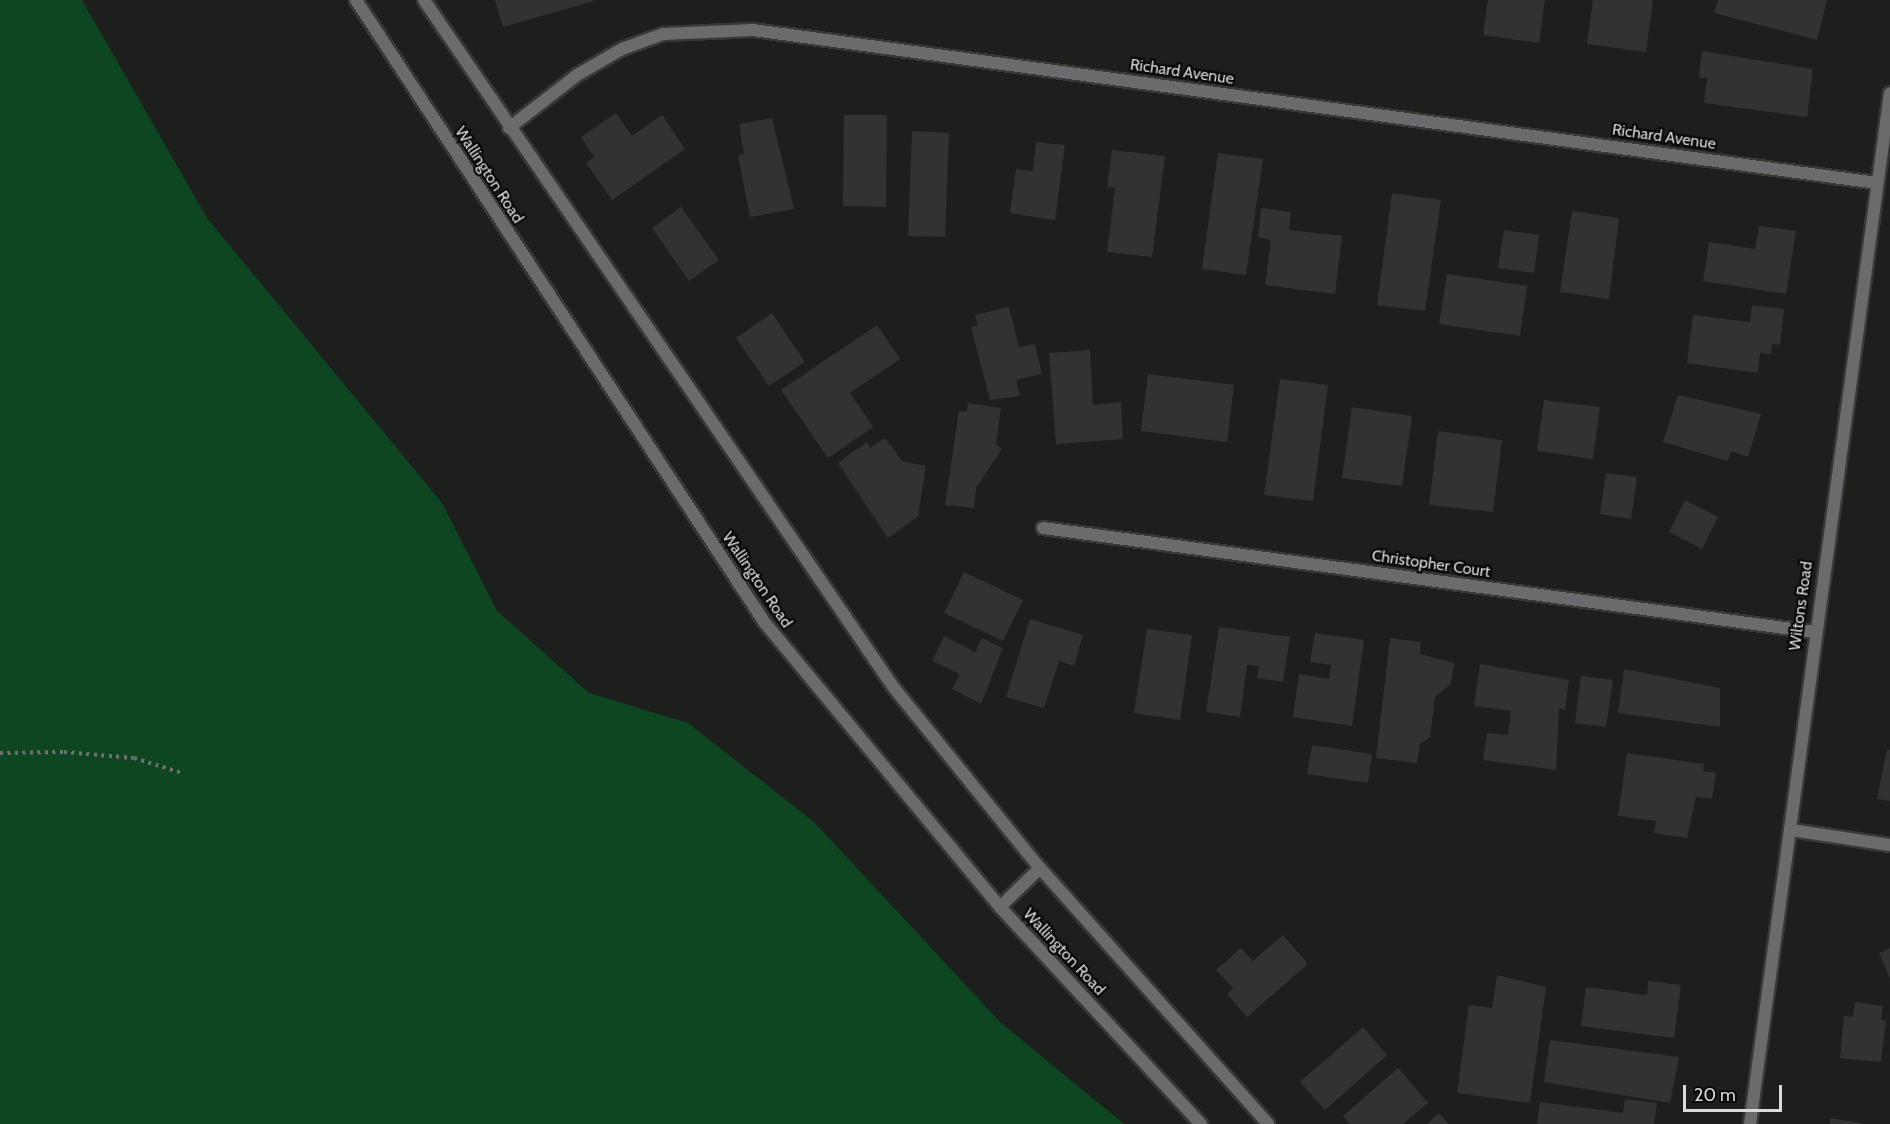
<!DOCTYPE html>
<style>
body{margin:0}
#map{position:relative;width:1890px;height:1124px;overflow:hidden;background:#1d1f1d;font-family:Cabin,sans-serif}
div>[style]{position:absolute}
.green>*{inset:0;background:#0f4622}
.building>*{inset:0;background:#313331}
.path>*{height:4px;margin-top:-2px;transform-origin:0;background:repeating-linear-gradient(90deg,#6e6f6e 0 3px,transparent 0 7.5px)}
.roads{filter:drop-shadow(2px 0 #373937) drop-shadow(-2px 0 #373937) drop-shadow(0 2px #373937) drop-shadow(0 -2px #373937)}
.service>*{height:12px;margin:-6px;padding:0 6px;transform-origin:6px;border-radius:6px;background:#6a6b6c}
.minor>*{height:12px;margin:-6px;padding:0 6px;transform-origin:6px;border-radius:6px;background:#6a6b6c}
.tertiary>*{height:12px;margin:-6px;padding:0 6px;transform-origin:6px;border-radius:6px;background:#6a6b6c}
span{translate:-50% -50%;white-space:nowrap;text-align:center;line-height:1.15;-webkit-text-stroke:4.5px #080908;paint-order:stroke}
.street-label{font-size:16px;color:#d9dad9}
.scale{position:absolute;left:1683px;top:1085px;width:99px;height:27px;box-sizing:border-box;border:3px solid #d9dad9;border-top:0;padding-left:8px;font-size:18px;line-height:21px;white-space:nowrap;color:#d9dad9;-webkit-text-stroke:4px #080908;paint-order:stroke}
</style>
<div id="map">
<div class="green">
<div style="clip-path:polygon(0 0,82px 0,207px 218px,442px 503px,497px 611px,589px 693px,688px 723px,814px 822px,1000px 1022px,1124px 1124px,0 1124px)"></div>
</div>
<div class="building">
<div style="clip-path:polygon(495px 0,593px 0,594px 1px,503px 27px)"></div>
<div style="clip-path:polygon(1488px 0,1545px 0,1539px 43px,1483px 35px)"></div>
<div style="clip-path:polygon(1593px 0,1653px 0,1646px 52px,1587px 44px)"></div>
<div style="clip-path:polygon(1718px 0,1827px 0,1817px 40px,1714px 13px)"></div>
<div style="clip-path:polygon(1702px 51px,1813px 69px,1807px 117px,1704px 103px,1707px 78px,1699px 78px)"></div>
<div style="clip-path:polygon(616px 113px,632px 136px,662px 115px,685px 149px,612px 200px,586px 163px,594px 157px,581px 137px)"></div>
<div style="clip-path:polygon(844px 115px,887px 115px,886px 207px,843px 206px)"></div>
<div style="clip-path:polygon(772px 118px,794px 209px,750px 217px,738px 156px,744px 154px,739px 124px)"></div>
<div style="clip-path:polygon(912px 131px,949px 133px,945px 237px,908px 236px)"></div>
<div style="clip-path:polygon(1036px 142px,1065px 145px,1055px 220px,1010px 213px,1016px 169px,1033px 171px)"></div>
<div style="clip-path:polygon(1112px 150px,1165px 156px,1152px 257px,1107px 252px,1115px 188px,1107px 187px)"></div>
<div style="clip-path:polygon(1218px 153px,1263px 159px,1246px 275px,1202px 269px)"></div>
<div style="clip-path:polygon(1392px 193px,1441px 200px,1425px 311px,1377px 305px)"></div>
<div style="clip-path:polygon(681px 207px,719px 260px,689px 281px,652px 228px)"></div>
<div style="clip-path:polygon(1261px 208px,1291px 212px,1289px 230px,1342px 236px,1335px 294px,1265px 285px,1271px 240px,1258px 237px)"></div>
<div style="clip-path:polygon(1572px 211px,1619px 218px,1609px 299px,1560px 292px)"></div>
<div style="clip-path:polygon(1759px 226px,1796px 231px,1786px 294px,1703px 281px,1709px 242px,1755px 249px)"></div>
<div style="clip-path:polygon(1504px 230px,1539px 235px,1534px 273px,1498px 268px)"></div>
<div style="clip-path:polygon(1447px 274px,1527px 286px,1520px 336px,1439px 324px)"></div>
<div style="clip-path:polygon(1752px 305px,1784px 309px,1780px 345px,1772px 344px,1771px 354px,1760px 353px,1758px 373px,1687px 363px,1693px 315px,1750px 322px)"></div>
<div style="clip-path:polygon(1009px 307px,1019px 347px,1035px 344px,1042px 374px,1016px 380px,1020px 396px,990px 400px,971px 327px,978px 325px,975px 315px)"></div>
<div style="clip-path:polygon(772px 313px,805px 362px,769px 386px,736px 338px)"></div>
<div style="clip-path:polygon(877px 325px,900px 359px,850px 393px,873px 427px,828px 458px,781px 390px)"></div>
<div style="clip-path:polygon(1090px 350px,1093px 405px,1121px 402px,1123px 439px,1056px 444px,1049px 353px)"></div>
<div style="clip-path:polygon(1148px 374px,1234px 385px,1227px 442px,1141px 431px)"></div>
<div style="clip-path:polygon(1280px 379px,1328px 385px,1313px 501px,1264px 495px)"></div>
<div style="clip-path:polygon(1678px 395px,1761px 414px,1748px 457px,1731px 451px,1728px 461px,1663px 442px)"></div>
<div style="clip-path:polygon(1544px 400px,1600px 407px,1593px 459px,1537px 451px)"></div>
<div style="clip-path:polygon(968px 403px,1001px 408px,996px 445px,1002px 449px,976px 488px,974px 508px,945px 505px,959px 411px,967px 412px)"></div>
<div style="clip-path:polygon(1352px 407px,1412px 416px,1402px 486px,1342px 478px)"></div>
<div style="clip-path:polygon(1438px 431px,1502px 440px,1493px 512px,1429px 505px)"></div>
<div style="clip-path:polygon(885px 438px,902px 461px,926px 466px,918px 516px,888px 538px,838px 463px,867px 442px,870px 448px)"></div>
<div style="clip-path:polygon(1606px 473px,1637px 477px,1631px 519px,1600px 514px)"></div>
<div style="clip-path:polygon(1685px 500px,1718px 517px,1702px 549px,1669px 532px)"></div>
<div style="clip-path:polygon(964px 572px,1023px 600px,1003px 641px,944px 613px)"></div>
<div style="clip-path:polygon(1030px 619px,1083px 635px,1074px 666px,1059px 661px,1044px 708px,1006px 697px)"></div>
<div style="clip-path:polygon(1219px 627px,1290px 637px,1283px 682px,1257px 678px,1259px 666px,1247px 665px,1240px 717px,1206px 712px)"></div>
<div style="clip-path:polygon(1147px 629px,1192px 635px,1180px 720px,1134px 713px)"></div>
<div style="clip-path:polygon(1315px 633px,1364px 640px,1352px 726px,1293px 717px,1299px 674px,1329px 679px,1331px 665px,1310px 662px)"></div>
<div style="clip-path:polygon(944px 636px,975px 652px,982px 638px,1003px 648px,981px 704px,952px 689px,960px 674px,932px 661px)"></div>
<div style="clip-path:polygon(1390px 638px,1421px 642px,1420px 654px,1454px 663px,1451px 684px,1435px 697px,1430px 737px,1420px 744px,1417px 763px,1376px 758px)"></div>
<div style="clip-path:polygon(1480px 664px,1569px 680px,1565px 710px,1559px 708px,1556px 770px,1483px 760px,1487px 733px,1508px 735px,1511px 711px,1474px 706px)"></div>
<div style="clip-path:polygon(1624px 669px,1720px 688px,1720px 727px,1618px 713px)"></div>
<div style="clip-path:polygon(1581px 676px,1613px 680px,1606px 727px,1575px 723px)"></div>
<div style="clip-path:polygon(1312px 745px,1372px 754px,1368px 783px,1307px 774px)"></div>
<div style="clip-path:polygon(1887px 750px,1890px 750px,1890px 801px,1877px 799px)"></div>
<div style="clip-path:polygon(1627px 753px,1704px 764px,1703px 771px,1716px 773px,1712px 799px,1696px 797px,1687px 838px,1654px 833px,1656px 821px,1618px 816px)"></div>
<div style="clip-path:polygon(1283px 935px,1308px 964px,1247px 1017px,1227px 994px,1233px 988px,1216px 970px,1241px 948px,1253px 961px)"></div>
<div style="clip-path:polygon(1890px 948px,1890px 979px,1879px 953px)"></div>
<div style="clip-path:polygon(1497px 975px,1546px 987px,1530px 1103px,1457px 1093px,1469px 1005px,1492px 1008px)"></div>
<div style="clip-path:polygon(1648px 981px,1681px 985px,1674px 1038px,1581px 1026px,1586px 987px,1647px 995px)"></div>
<div style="clip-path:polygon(1855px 1002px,1883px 1006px,1881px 1020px,1886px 1021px,1881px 1062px,1840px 1058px,1844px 1016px,1853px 1017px)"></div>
<div style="clip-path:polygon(1363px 1027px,1387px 1055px,1325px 1110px,1300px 1082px)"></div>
<div style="clip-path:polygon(1550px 1040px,1679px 1057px,1670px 1103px,1544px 1082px)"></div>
<div style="clip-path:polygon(1398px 1068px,1428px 1103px,1403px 1124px,1350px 1124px,1343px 1116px)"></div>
<div style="clip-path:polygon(1625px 1099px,1657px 1103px,1654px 1124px,1537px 1124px,1540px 1102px,1623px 1113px)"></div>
<div style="clip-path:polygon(1439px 1113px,1449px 1124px,1427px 1124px)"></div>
<div style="clip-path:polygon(1830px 1118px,1862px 1123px,1862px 1124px,1830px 1124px)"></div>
</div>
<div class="path">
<div style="left:0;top:753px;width:64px;rotate:-0.9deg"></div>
<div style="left:64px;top:752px;width:70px;rotate:4.9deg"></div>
<div style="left:134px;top:758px;width:50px;rotate:17.4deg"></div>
</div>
<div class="roads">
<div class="service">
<div style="left:424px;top:0;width:833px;rotate:55.66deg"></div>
<div style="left:894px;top:688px;width:232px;rotate:51deg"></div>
<div style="left:1040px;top:868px;width:343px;rotate:48.3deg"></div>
<div style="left:1000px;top:907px;width:56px;rotate:-44.3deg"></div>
</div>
<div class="minor">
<div style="left:509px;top:128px;width:86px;rotate:-37.9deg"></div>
<div style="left:577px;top:75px;width:52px;rotate:-30deg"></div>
<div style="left:622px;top:49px;width:44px;rotate:-20.1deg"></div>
<div style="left:663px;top:34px;width:90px;rotate:-2.5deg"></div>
<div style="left:753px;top:30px;width:1134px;rotate:7.75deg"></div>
<div style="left:1043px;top:528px;width:778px;rotate:7.68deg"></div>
<div style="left:1791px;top:830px;width:100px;rotate:8.6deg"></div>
<div style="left:1750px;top:1124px;width:1040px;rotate:-82.27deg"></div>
</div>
<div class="tertiary">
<div style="left:356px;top:0;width:745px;rotate:56.72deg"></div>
<div style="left:765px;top:623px;width:369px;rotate:50.4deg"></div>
<div style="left:1000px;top:907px;width:296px;rotate:47.2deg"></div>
</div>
</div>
<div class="street-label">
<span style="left:1182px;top:72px;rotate:8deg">Richard Avenue</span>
<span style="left:1664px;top:137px;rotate:8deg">Richard Avenue</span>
<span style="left:489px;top:175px;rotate:57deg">Wallington Road</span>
<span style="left:1431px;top:564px;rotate:8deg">Christopher Court</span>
<span style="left:757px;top:580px;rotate:56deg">Wallington Road</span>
<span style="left:1801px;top:606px;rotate:-82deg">Wiltons Road</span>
<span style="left:1064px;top:952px;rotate:47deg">Wallington Road</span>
</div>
<div class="scale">20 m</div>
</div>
